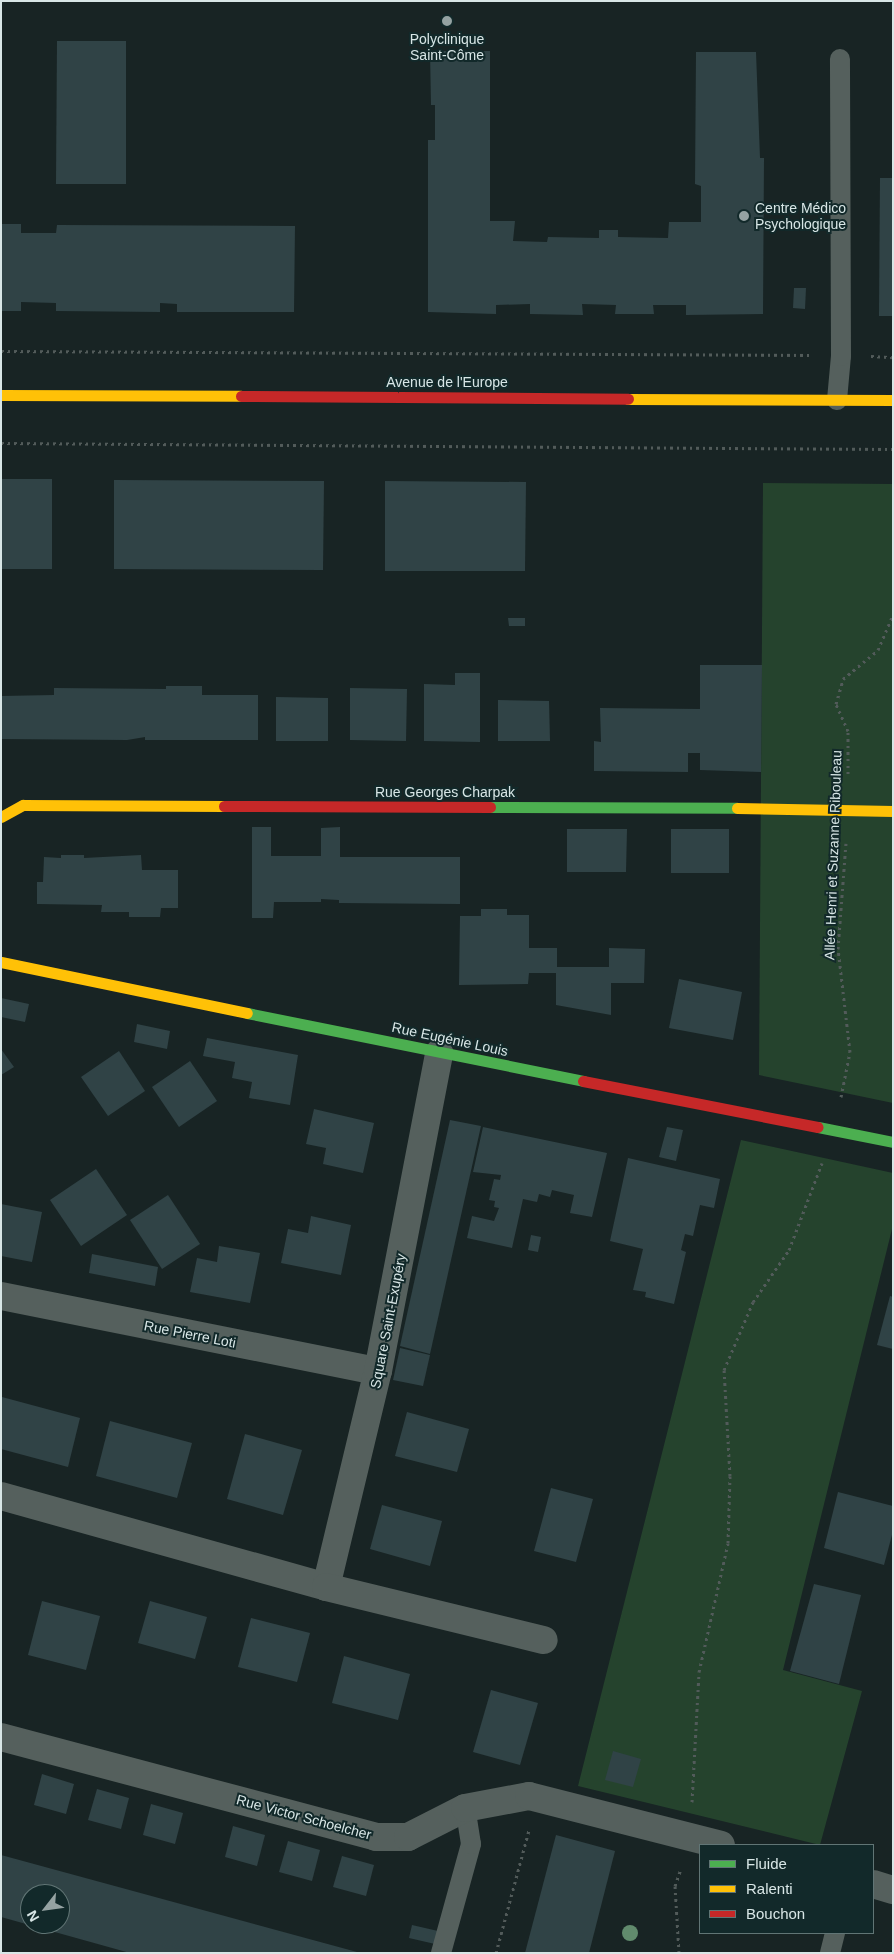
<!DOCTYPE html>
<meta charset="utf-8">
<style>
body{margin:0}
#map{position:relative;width:894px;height:1954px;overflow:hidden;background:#182424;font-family:Helvetica,sans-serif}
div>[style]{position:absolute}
.green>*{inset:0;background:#25432d}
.building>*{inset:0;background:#304346}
.path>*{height:3px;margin-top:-1.5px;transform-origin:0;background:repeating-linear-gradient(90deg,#525b5a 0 2.5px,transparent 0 6.5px)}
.lane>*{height:20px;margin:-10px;padding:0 10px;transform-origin:10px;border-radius:10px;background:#55605d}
.street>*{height:28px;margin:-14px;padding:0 14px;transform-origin:14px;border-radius:14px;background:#55605d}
.fast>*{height:11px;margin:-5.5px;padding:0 5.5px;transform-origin:5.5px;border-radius:5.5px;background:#4caf50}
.slow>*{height:11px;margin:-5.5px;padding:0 5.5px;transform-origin:5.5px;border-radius:5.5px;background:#ffc107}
.jam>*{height:11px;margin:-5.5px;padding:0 5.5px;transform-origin:5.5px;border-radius:5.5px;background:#c62828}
.trees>*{width:16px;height:16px;margin:-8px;border-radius:50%;background:#618b6d}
.dots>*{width:14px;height:14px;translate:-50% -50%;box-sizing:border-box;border:2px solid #12292a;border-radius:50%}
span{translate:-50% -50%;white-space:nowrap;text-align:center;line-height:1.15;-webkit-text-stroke:4px #12292a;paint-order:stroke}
.poi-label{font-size:14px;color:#d8e6e6}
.left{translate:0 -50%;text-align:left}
.street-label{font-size:14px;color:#d8e6e6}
.frame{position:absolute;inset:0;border:2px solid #d8e6e6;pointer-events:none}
.legend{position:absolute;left:699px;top:1844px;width:175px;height:90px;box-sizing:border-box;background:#12292a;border:1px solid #617575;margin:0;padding:6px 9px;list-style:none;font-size:15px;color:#d8e6e6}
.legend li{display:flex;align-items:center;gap:10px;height:25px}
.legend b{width:25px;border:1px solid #617575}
.north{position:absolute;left:20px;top:1884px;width:50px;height:50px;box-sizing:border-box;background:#12292a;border:1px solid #617575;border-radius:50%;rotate:240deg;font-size:14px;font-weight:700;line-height:20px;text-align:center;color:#d8e6e6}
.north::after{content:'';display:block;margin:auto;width:18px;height:22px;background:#95a2a2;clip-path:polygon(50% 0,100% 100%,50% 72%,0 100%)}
</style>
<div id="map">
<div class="green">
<div style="clip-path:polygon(763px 483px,893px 484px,893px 1103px,759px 1075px)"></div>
<div style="clip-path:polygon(741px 1140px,893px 1173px,893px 1225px,783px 1670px,862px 1691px,820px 1845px,578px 1786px)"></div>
</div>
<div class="building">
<div style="clip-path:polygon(57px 41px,126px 41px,126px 184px,56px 184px)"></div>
<div style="clip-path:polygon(430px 51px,490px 51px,490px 221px,515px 221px,513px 241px,547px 242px,548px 237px,599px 238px,599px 230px,618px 230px,618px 237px,668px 238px,669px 222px,701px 222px,701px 186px,695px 184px,696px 52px,756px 52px,760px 158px,764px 158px,763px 314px,686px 315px,686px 305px,653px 305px,654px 314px,615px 314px,616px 305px,582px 304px,583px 315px,530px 314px,530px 304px,496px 305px,496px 314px,428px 312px,428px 140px,435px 140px,435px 105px,431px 105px)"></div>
<div style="clip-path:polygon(880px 178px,893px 178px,893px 316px,879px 316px)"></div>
<div style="clip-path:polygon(1px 224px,21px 224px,21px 233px,56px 233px,57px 225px,295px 226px,294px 312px,177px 312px,177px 304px,160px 303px,160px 312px,56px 311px,56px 303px,21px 302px,21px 311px,1px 311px)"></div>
<div style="clip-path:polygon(794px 288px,806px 288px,805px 309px,793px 308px)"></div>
<div style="clip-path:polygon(1px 479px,52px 479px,52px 569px,1px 569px)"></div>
<div style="clip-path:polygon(114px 480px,324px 481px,323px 570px,114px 569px)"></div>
<div style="clip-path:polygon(385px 481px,526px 482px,525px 571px,385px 571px)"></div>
<div style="clip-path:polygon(508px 618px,525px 618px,525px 626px,509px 626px)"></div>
<div style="clip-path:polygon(700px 665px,762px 665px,761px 772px,700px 770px,700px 753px,688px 753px,688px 772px,594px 771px,594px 741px,601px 742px,600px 708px,700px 709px)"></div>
<div style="clip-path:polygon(455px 673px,480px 673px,480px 742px,424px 741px,424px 684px,455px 685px)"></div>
<div style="clip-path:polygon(166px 686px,202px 686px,202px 695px,258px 695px,258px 740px,145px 740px,145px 737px,127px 740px,1px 739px,1px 696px,54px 695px,54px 688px,166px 689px)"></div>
<div style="clip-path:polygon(350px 688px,407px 689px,406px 741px,350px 740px)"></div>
<div style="clip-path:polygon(276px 697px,328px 698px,328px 741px,276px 741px)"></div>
<div style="clip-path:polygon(498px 700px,549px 701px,550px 741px,498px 741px)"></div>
<div style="clip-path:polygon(252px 827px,271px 827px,271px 856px,321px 856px,321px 828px,340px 827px,340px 857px,460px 857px,460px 904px,339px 903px,339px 900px,321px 899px,321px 902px,274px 902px,273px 918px,252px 918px)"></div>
<div style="clip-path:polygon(567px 829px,627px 829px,626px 872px,567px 872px)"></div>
<div style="clip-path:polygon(671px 829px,729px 829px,729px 873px,671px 873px)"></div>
<div style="clip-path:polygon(61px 855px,84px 855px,84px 858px,141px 855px,142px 870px,178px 870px,178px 908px,161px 908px,160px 917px,129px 917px,129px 912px,101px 912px,102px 905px,37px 904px,37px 882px,43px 882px,44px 857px,61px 858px)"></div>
<div style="clip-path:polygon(481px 909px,507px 909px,507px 915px,529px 915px,529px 948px,557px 948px,557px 967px,609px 967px,609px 948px,645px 949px,644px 983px,611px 983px,611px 1015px,556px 1005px,556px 973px,529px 973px,528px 984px,459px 985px,460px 916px,481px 916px)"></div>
<div style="clip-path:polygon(679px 979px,742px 992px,733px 1040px,669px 1028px)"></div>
<div style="clip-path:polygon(1px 998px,29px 1004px,25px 1022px,1px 1017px)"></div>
<div style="clip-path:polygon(137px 1024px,170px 1031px,167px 1049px,134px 1042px)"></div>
<div style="clip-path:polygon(207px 1038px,298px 1055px,290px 1105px,249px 1098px,252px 1082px,232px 1078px,235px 1062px,203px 1056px)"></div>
<div style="clip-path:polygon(1px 1049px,14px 1067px,1px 1075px)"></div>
<div style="clip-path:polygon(119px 1051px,145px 1091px,108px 1116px,81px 1077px)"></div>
<div style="clip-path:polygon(190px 1061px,217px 1101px,179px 1127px,152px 1087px)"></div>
<div style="clip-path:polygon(314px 1109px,374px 1123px,363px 1173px,323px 1164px,326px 1148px,306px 1144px)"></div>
<div style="clip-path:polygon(450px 1120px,481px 1126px,430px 1354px,400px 1346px)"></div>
<div style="clip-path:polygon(483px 1127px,607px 1153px,592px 1217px,570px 1213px,574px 1195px,552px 1190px,550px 1197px,539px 1194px,537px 1202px,523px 1199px,512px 1248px,467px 1238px,472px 1216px,494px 1221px,499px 1208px,494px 1207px,495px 1201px,489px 1200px,494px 1179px,500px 1180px,501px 1175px,473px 1172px)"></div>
<div style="clip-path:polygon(667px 1127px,683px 1130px,676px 1161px,659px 1157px)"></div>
<div style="clip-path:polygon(628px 1158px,720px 1179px,714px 1208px,700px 1205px,693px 1236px,685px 1234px,681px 1250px,686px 1252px,674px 1304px,645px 1297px,646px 1292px,633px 1290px,643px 1249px,610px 1241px)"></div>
<div style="clip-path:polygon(96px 1169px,127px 1215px,81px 1246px,50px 1200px)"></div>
<div style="clip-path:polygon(168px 1195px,200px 1244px,162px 1269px,130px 1220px)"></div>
<div style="clip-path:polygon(1px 1204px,42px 1212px,32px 1262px,1px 1256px)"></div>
<div style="clip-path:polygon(311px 1216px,351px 1225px,341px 1275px,281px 1263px,288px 1229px,308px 1233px)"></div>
<div style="clip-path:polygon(531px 1235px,541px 1237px,538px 1252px,528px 1250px)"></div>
<div style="clip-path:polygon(219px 1246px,260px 1253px,250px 1303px,190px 1292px,197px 1258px,217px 1262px)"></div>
<div style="clip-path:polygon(92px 1254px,158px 1267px,155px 1286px,89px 1273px)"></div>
<div style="clip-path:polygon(890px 1296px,893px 1297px,893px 1349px,877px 1345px)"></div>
<div style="clip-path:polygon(400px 1348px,430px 1355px,423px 1386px,393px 1380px)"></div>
<div style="clip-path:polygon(2px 1397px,80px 1418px,68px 1467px,1px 1449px)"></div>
<div style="clip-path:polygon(407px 1412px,469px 1429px,457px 1472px,395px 1456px)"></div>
<div style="clip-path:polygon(110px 1421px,192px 1443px,177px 1498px,96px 1476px)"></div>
<div style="clip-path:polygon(245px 1434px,302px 1450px,283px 1515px,227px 1499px)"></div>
<div style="clip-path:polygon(551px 1488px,593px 1499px,576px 1562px,534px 1551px)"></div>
<div style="clip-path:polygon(838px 1492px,893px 1506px,893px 1531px,884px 1565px,824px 1548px)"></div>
<div style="clip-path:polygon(382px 1505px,442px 1521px,430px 1566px,370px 1549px)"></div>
<div style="clip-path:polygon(814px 1584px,861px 1595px,839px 1684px,790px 1671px)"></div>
<div style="clip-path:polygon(42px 1601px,100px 1616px,86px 1670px,28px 1655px)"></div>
<div style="clip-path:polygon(150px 1601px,207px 1617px,195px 1659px,138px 1643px)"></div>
<div style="clip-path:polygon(251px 1618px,310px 1633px,297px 1682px,238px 1667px)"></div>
<div style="clip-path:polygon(344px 1656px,410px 1674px,398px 1720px,332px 1703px)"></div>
<div style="clip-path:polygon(491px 1690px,538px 1703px,520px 1765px,473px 1752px)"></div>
<div style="clip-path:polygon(613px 1751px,641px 1759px,633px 1787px,605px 1780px)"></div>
<div style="clip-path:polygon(42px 1774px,74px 1784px,66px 1814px,34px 1805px)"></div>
<div style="clip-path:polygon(97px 1789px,129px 1798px,121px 1829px,88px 1820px)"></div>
<div style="clip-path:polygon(151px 1804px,183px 1813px,175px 1844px,143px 1835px)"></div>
<div style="clip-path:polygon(233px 1826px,265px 1835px,257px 1866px,225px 1857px)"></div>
<div style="clip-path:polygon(556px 1835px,615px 1851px,589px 1953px,525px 1953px)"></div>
<div style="clip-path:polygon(288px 1841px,320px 1850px,312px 1881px,279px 1872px)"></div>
<div style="clip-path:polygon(evenodd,1px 1855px,357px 1952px,357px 1953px,130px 1953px,1px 1917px,1px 1855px,30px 1894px,60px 1894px,60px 1924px,30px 1924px,30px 1894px)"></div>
<div style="clip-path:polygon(342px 1856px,374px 1865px,366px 1896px,333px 1887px)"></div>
<div style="clip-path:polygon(412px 1925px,438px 1931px,435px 1944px,409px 1938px)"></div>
</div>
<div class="path">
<div style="left:1px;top:351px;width:811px;rotate:0.28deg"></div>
<div style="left:871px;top:356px;width:22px;rotate:3deg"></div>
<div style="left:1px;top:443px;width:892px;rotate:0.39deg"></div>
<div style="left:848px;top:774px;width:43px;rotate:-90deg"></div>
<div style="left:848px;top:731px;width:30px;rotate:-114deg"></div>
<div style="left:836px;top:704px;width:26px;rotate:-74deg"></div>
<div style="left:843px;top:679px;width:45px;rotate:-39.6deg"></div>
<div style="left:878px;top:650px;width:38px;rotate:-67deg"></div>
<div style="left:841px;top:1097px;width:46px;rotate:-78.7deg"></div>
<div style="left:850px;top:1052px;width:104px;rotate:-96.6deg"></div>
<div style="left:838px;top:949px;width:106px;rotate:-85.7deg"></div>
<div style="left:692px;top:1802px;width:130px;rotate:-86.9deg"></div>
<div style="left:699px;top:1672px;width:132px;rotate:-77.3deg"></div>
<div style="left:728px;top:1543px;width:67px;rotate:-88.3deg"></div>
<div style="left:730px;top:1476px;width:106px;rotate:-93.2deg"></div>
<div style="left:724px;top:1370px;width:74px;rotate:-66.9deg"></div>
<div style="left:753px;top:1302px;width:63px;rotate:-55.3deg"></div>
<div style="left:789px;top:1250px;width:93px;rotate:-69.2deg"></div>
<div style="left:496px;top:1953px;width:127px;rotate:-75deg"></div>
<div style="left:679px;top:1953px;width:67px;rotate:-93.4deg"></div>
<div style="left:675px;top:1886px;width:18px;rotate:-71deg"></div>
</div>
<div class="lane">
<div style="left:837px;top:400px;width:44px;rotate:-84.8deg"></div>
<div style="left:841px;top:356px;width:297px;rotate:-90.2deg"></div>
<div style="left:441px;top:1953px;width:113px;rotate:-74.6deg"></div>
<div style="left:471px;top:1844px;width:36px;rotate:-99deg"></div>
<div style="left:830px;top:1953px;width:21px;rotate:-76deg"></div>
</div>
<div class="street">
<div style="left:1px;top:1296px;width:384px;rotate:11.3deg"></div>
<div style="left:1px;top:1496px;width:337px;rotate:15.6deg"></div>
<div style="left:326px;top:1587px;width:222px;rotate:-76.5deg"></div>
<div style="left:378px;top:1371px;width:324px;rotate:-79.1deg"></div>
<div style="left:326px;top:1587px;width:224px;rotate:13.7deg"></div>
<div style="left:1px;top:1737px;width:388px;rotate:14.9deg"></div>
<div style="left:376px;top:1837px;width:32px"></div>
<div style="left:408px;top:1837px;width:64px;rotate:-27deg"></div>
<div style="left:465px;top:1808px;width:65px;rotate:-10.6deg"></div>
<div style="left:529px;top:1796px;width:198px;rotate:14.3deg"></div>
<div style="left:873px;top:1884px;width:21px;rotate:17deg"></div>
</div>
<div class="fast">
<div style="left:490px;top:807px;width:247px;rotate:0.2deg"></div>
<div style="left:247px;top:1013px;width:343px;rotate:11.4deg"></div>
<div style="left:818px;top:1127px;width:76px;rotate:11.3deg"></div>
</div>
<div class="slow">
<div style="left:1px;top:395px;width:240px;rotate:0.2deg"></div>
<div style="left:628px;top:399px;width:265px;rotate:0.2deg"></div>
<div style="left:737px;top:808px;width:156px;rotate:1.1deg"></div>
<div style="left:1px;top:817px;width:25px;rotate:-29deg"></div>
<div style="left:23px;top:805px;width:201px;rotate:0.3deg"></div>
<div style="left:1px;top:962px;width:251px;rotate:11.7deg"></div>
</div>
<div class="jam">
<div style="left:241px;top:396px;width:387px;rotate:0.4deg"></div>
<div style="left:224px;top:806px;width:266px;rotate:0.2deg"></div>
<div style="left:583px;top:1081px;width:239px;rotate:11.1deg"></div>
</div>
<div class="trees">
<div style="left:630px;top:1933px"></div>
</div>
<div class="dots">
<div style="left:447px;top:21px;background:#95a2a2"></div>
<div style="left:744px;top:216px;background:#95a2a2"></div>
</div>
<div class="poi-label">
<span style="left:447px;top:47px">Polyclinique<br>Saint-Côme</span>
<span class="left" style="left:755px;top:216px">Centre Médico<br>Psychologique</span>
</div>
<div class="street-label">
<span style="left:447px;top:382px">Avenue de l'Europe</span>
<span style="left:445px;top:792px">Rue Georges Charpak</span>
<span style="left:833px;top:855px;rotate:-88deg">Allée Henri et Suzanne Ribouleau</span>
<span style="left:450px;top:1039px;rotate:12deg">Rue Eugénie Louis</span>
<span style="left:388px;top:1321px;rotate:-79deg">Square Saint-Exupéry</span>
<span style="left:190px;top:1334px;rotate:11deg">Rue Pierre Loti</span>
<span style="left:304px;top:1817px;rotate:15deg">Rue Victor Schoelcher</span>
</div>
<div class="frame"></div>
<ul class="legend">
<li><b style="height:6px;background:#4caf50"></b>Fluide</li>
<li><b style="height:6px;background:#ffc107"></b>Ralenti</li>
<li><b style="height:6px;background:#c62828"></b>Bouchon</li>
</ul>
<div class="north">N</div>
</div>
